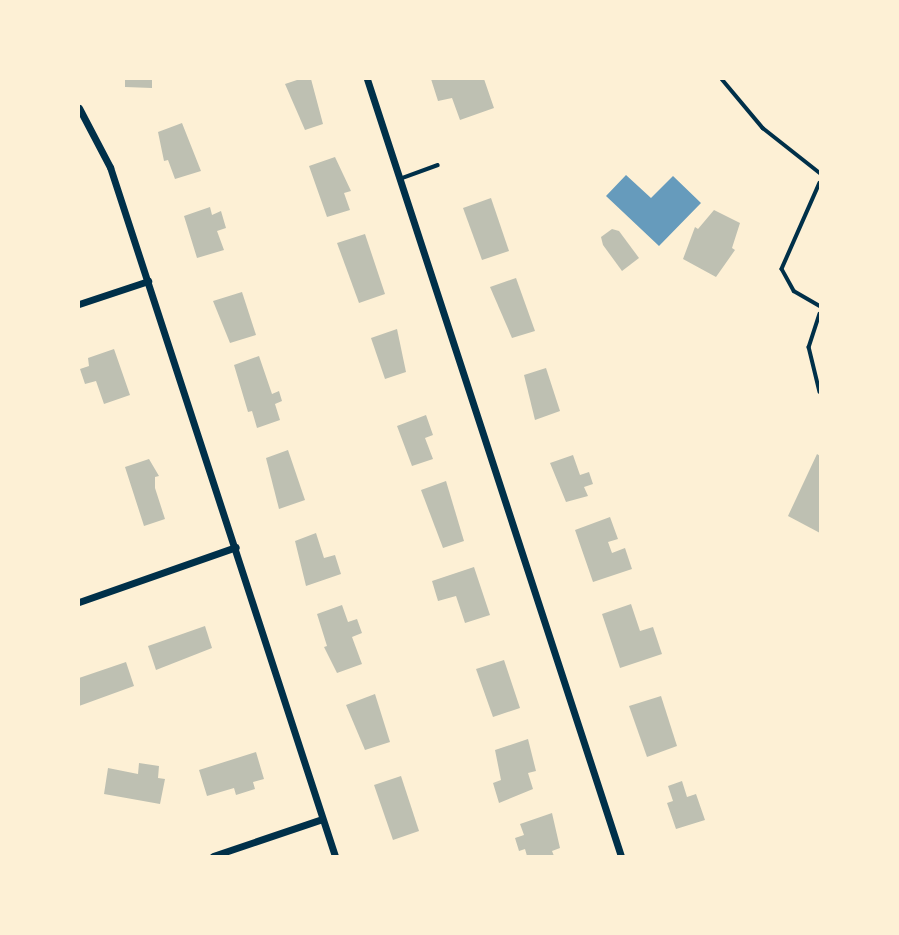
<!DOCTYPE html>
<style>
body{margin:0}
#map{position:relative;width:899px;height:935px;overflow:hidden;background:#fdf0d5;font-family:Raleway,sans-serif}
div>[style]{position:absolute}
.water>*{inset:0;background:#669bbc}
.building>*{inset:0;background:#bec0b2}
.service>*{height:3.5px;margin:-1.75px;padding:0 1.75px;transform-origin:1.75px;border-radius:1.75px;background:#003049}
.minor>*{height:7px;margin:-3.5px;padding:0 3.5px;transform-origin:3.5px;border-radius:3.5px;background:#003049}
span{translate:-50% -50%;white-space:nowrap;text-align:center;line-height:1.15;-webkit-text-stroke:7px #fdf0d5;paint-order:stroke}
.frame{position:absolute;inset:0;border:80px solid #fdf0d5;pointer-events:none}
</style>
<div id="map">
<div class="water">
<div style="clip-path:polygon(626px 175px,651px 198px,673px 176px,701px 203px,659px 246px,606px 196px)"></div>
</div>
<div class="building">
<div style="clip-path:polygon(125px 79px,152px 79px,152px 88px,125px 87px)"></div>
<div style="clip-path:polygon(300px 79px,311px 79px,323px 124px,305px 130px,285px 84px)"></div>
<div style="clip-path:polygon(431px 79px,484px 79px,494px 108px,460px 120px,452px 98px,438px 101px)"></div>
<div style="clip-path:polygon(182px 123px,201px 171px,175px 179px,168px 160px,164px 161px,158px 132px)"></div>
<div style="clip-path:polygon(335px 157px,351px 191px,344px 193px,350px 210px,327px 217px,309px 166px)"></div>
<div style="clip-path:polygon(491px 198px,509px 251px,482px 260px,463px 208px)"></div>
<div style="clip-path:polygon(210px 207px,212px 215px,221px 211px,226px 228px,217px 231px,224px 250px,197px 258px,184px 216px)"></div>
<div style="clip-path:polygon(714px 210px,740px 223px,732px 248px,735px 250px,716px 277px,683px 259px,695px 227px,698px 229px)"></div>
<div style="clip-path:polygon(612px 229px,619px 231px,639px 258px,622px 271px,603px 245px,601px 237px)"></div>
<div style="clip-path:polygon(365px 234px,385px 294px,359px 303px,337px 243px)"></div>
<div style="clip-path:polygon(516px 278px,535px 331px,512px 338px,490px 287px)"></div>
<div style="clip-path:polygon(242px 292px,256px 335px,230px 343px,213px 301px)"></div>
<div style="clip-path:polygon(397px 329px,406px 372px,385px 379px,371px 338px)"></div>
<div style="clip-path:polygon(114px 349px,130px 395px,104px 404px,96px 381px,85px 384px,80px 369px,89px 366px,88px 358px)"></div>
<div style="clip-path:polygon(259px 356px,272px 394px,279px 391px,282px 401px,275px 404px,280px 420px,257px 428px,252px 411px,248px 412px,234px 365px)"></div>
<div style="clip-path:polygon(546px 368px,560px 411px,535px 420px,524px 375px)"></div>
<div style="clip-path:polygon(426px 415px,433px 435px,425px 438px,433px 459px,412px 466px,397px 426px)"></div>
<div style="clip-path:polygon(288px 450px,305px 500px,279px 509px,266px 458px)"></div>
<div style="clip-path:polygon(817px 454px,820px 456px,820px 533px,788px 516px)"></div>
<div style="clip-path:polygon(573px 455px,580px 475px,589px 472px,593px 484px,584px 487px,588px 496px,566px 502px,550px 463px)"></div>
<div style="clip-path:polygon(149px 459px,159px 476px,155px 477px,155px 488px,165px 519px,144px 526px,125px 467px)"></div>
<div style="clip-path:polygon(446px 481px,464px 541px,443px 548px,421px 490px)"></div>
<div style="clip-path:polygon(610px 517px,618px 539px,608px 542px,612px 553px,625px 548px,632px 569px,593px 582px,575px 530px)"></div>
<div style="clip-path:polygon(316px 533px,324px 558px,335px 555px,341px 574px,306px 586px,295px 541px)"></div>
<div style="clip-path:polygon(474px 567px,490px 615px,465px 623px,456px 596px,438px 601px,432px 581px)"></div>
<div style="clip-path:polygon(631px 604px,640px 631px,653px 627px,662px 654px,620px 668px,602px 614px)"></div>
<div style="clip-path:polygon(342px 605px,348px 622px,357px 619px,362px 633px,352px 637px,362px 664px,337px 673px,324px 647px,327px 646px,317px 614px)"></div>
<div style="clip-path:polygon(205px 626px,212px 648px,156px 670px,148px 646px)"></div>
<div style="clip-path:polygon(504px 660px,520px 708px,493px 717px,476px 669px)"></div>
<div style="clip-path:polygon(126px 662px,134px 686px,79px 706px,79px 678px)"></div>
<div style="clip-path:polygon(375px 694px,390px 742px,365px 750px,346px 705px)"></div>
<div style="clip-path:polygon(661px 696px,677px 746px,647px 757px,629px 706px)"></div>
<div style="clip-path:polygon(528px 739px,536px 771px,528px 773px,533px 789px,499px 803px,493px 783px,501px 780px,495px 750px)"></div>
<div style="clip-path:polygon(256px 752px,264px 779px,253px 782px,255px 789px,236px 795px,234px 788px,207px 796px,199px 770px)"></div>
<div style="clip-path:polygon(139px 763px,159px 766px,158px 778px,165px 779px,160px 804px,104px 794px,108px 768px,138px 774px)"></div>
<div style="clip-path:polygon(401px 776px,419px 831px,393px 840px,374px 785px)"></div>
<div style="clip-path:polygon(682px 781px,687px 797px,696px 794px,705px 820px,676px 829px,667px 803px,673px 801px,668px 786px)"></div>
<div style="clip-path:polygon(552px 813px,560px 848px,552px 851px,554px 856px,527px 856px,525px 849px,519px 851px,515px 838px,524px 835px,520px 824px)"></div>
</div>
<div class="service">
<div style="left:722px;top:79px;width:64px;rotate:50.1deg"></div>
<div style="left:763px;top:128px;width:73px;rotate:38.3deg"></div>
<div style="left:400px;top:179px;width:40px;rotate:-20.2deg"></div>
<div style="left:820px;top:183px;width:94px;rotate:113.8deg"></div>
<div style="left:782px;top:269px;width:25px;rotate:61deg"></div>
<div style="left:794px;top:291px;width:30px;rotate:30deg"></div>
<div style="left:820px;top:314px;width:35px;rotate:108deg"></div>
<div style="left:809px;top:347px;width:46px;rotate:76.3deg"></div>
</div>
<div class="minor">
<div style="left:367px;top:79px;width:817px;rotate:71.9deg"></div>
<div style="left:79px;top:108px;width:67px;rotate:62.3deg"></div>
<div style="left:110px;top:167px;width:725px;rotate:71.92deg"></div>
<div style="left:79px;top:304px;width:73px;rotate:-18.4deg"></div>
<div style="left:79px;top:602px;width:166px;rotate:-19.3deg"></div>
<div style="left:213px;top:856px;width:115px;rotate:-18.7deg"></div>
</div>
<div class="frame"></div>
</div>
